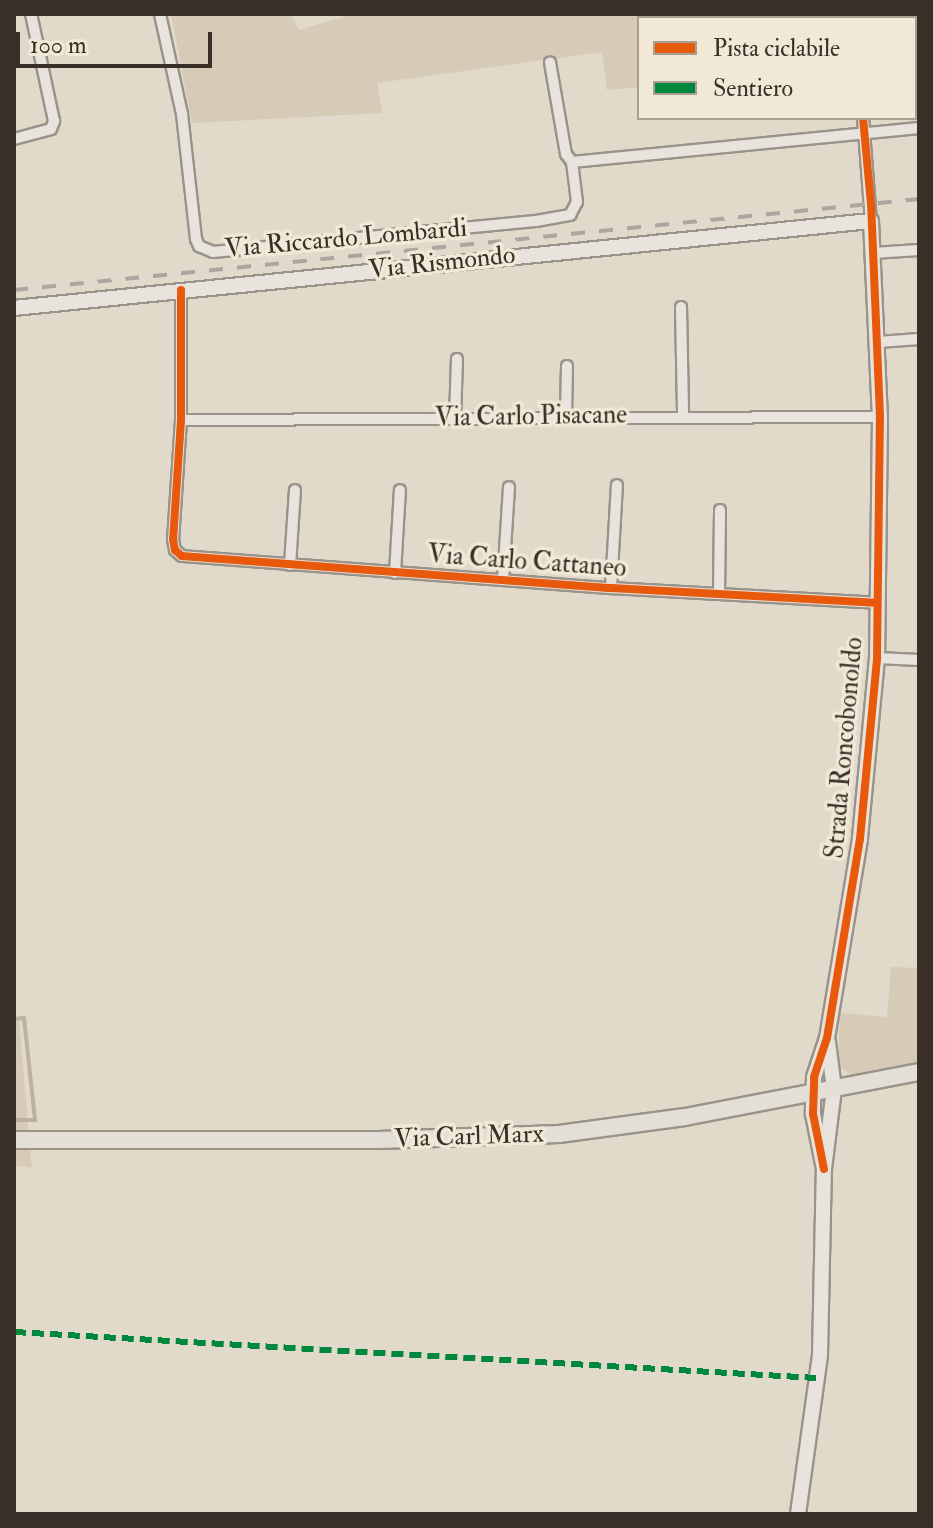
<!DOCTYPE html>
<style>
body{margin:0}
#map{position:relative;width:933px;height:1528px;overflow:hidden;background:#e1d9ca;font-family:"IM FELL Double Pica",serif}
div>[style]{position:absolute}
.green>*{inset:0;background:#d5cbb7}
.stream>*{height:4px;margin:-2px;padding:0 2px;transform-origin:2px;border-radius:2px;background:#bdb29f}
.roads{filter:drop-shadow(2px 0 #99938a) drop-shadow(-2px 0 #99938a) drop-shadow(0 2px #99938a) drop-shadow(0 -2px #99938a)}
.street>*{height:10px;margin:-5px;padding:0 5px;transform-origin:5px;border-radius:5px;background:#e8e3dc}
.secondary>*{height:14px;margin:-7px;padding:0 7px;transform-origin:7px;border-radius:7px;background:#e8e3dc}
.primary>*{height:16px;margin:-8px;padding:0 8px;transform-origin:8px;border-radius:8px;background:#e4dfd6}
.rail>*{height:4px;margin-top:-2px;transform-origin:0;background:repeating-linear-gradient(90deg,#aba6a0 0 14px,transparent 0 28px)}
.quiet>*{height:6px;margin-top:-3px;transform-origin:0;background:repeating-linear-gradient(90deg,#00873e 0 12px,transparent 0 18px)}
.cycleway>*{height:8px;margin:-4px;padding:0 4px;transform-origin:4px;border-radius:4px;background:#e8590c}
span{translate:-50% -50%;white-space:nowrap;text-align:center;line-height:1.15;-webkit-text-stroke:7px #f1e8d7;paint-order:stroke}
.street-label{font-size:26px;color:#3a2f27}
.frame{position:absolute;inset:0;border:16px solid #3a2f27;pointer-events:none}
.legend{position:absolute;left:637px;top:16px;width:280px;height:104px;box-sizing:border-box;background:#f1e8d7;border:2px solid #a89e91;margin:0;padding:10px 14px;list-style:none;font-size:24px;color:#3a2f27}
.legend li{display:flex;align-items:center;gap:16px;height:40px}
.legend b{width:40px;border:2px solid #a89e91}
.scale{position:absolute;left:16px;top:32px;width:196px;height:36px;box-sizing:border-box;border:4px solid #3a2f27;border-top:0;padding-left:10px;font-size:24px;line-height:28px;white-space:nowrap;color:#3a2f27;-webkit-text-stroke:6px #f1e8d7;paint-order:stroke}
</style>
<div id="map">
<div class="green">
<div style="clip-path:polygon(171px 14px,291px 14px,299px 30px,354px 14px,843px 14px,844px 18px,639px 18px,639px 87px,607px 90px,602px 52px,377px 83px,382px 113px,192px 123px)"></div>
<div style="clip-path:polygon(891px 967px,919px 968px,919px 1063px,852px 1076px,838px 1065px,840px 1013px,887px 1017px)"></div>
<div style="clip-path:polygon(19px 1021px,32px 1168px,14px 1165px,14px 1022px)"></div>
</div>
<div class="stream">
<div style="left:14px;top:1019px;width:10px;rotate:-6deg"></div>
<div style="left:24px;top:1018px;width:103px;rotate:83.8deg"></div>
<div style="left:35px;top:1120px;width:21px;rotate:180deg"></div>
</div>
<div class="roads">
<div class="street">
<div style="left:160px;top:14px;width:102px;rotate:77.6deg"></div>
<div style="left:182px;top:114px;width:126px;rotate:83.6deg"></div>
<div style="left:196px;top:239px;width:8px;rotate:67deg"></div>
<div style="left:199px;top:246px;width:15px;rotate:23deg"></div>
<div style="left:213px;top:252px;width:324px;rotate:-5.5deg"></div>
<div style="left:536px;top:221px;width:35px;rotate:-10deg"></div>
<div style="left:570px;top:215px;width:15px;rotate:-62deg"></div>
<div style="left:577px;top:202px;width:40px;rotate:-97.1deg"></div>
<div style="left:572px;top:162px;width:10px;rotate:-127deg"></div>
<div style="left:566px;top:154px;width:93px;rotate:-99.9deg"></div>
<div style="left:849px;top:14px;width:4px;rotate:76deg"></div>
<div style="left:863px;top:118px;width:103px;rotate:85.6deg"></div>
<div style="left:14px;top:139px;width:38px;rotate:-15deg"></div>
<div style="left:51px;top:129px;width:9px;rotate:-69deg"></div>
<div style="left:54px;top:121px;width:109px;rotate:-102.1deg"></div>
<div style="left:572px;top:162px;width:349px;rotate:-5.6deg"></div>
<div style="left:873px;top:253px;width:46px;rotate:-3.7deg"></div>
<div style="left:181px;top:290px;width:130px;rotate:90deg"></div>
<div style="left:181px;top:420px;width:119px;rotate:93.8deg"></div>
<div style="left:173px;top:539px;width:11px;rotate:80deg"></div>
<div style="left:175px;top:550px;width:9px;rotate:41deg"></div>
<div style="left:182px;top:556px;width:430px;rotate:4.3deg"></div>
<div style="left:611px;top:588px;width:265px;rotate:3.2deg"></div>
<div style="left:681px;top:307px;width:108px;rotate:88.9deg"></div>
<div style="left:878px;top:342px;width:41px;rotate:-4.2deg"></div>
<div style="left:566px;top:417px;width:51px;rotate:-88.9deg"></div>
<div style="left:455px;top:419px;width:60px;rotate:-88.1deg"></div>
<div style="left:181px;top:420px;width:699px;rotate:-0.25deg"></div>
<div style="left:290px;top:565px;width:75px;rotate:-86.2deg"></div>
<div style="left:395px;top:573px;width:83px;rotate:-86.6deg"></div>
<div style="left:503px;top:580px;width:93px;rotate:-86.3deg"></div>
<div style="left:611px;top:588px;width:103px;rotate:-86.7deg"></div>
<div style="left:719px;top:594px;width:84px;rotate:-89.3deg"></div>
<div style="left:877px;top:658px;width:42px;rotate:2.7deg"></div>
</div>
<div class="secondary">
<div style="left:14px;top:308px;width:861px;rotate:-5.8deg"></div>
<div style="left:871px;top:221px;width:196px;rotate:87.4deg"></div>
<div style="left:880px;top:417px;width:241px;rotate:90.7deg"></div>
<div style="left:877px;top:658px;width:182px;rotate:95.4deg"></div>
<div style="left:860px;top:839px;width:202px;rotate:99.4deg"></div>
<div style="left:827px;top:1038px;width:41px;rotate:108.4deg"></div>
<div style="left:814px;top:1077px;width:37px;rotate:92deg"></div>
<div style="left:813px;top:1114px;width:56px;rotate:78.7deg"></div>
<div style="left:798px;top:1514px;width:161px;rotate:-82.1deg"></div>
<div style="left:820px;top:1355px;width:186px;rotate:-88.8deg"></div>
<div style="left:824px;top:1169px;width:81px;rotate:-82.9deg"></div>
<div style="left:834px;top:1089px;width:47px;rotate:-97.3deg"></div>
</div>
<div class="primary">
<div style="left:14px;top:1140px;width:364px"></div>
<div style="left:378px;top:1140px;width:181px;rotate:-1.9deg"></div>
<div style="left:559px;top:1134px;width:127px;rotate:-7.7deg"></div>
<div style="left:685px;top:1117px;width:238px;rotate:-10.9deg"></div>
</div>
</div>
<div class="rail">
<div style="left:14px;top:290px;width:910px;rotate:-5.74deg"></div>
</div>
<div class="quiet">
<div style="left:14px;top:1332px;width:803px;rotate:3.28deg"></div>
</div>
<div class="cycleway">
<div style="left:181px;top:290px;width:130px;rotate:90deg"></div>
<div style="left:181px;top:420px;width:119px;rotate:93.8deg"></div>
<div style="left:173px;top:539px;width:11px;rotate:80deg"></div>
<div style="left:175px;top:550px;width:9px;rotate:41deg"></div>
<div style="left:182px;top:556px;width:430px;rotate:4.3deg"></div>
<div style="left:611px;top:588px;width:265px;rotate:3.2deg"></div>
<div style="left:824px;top:1169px;width:56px;rotate:-101.3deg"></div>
<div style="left:813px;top:1114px;width:37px;rotate:-88deg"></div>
<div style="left:814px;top:1077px;width:41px;rotate:-71.6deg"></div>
<div style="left:827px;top:1038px;width:202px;rotate:-80.6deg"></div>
<div style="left:860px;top:839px;width:182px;rotate:-84.6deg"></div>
<div style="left:877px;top:658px;width:241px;rotate:-89.3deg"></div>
<div style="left:880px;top:417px;width:213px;rotate:-92.4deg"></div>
<div style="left:871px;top:204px;width:86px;rotate:-95.3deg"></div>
</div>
<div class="street-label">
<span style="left:346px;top:239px;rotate:-5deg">Via Riccardo Lombardi</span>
<span style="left:442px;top:263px;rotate:-6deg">Via Rismondo</span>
<span style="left:531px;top:417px;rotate:-1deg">Via Carlo Pisacane</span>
<span style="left:527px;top:562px;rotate:4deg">Via Carlo Cattaneo</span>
<span style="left:845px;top:748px;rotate:-85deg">Strada Roncobonoldo</span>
<span style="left:469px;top:1137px;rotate:-2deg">Via Carl Marx</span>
</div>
<div class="frame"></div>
<ul class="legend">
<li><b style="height:10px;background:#e8590c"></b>Pista ciclabile</li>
<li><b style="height:10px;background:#00873e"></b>Sentiero</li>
</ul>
<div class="scale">100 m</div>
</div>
